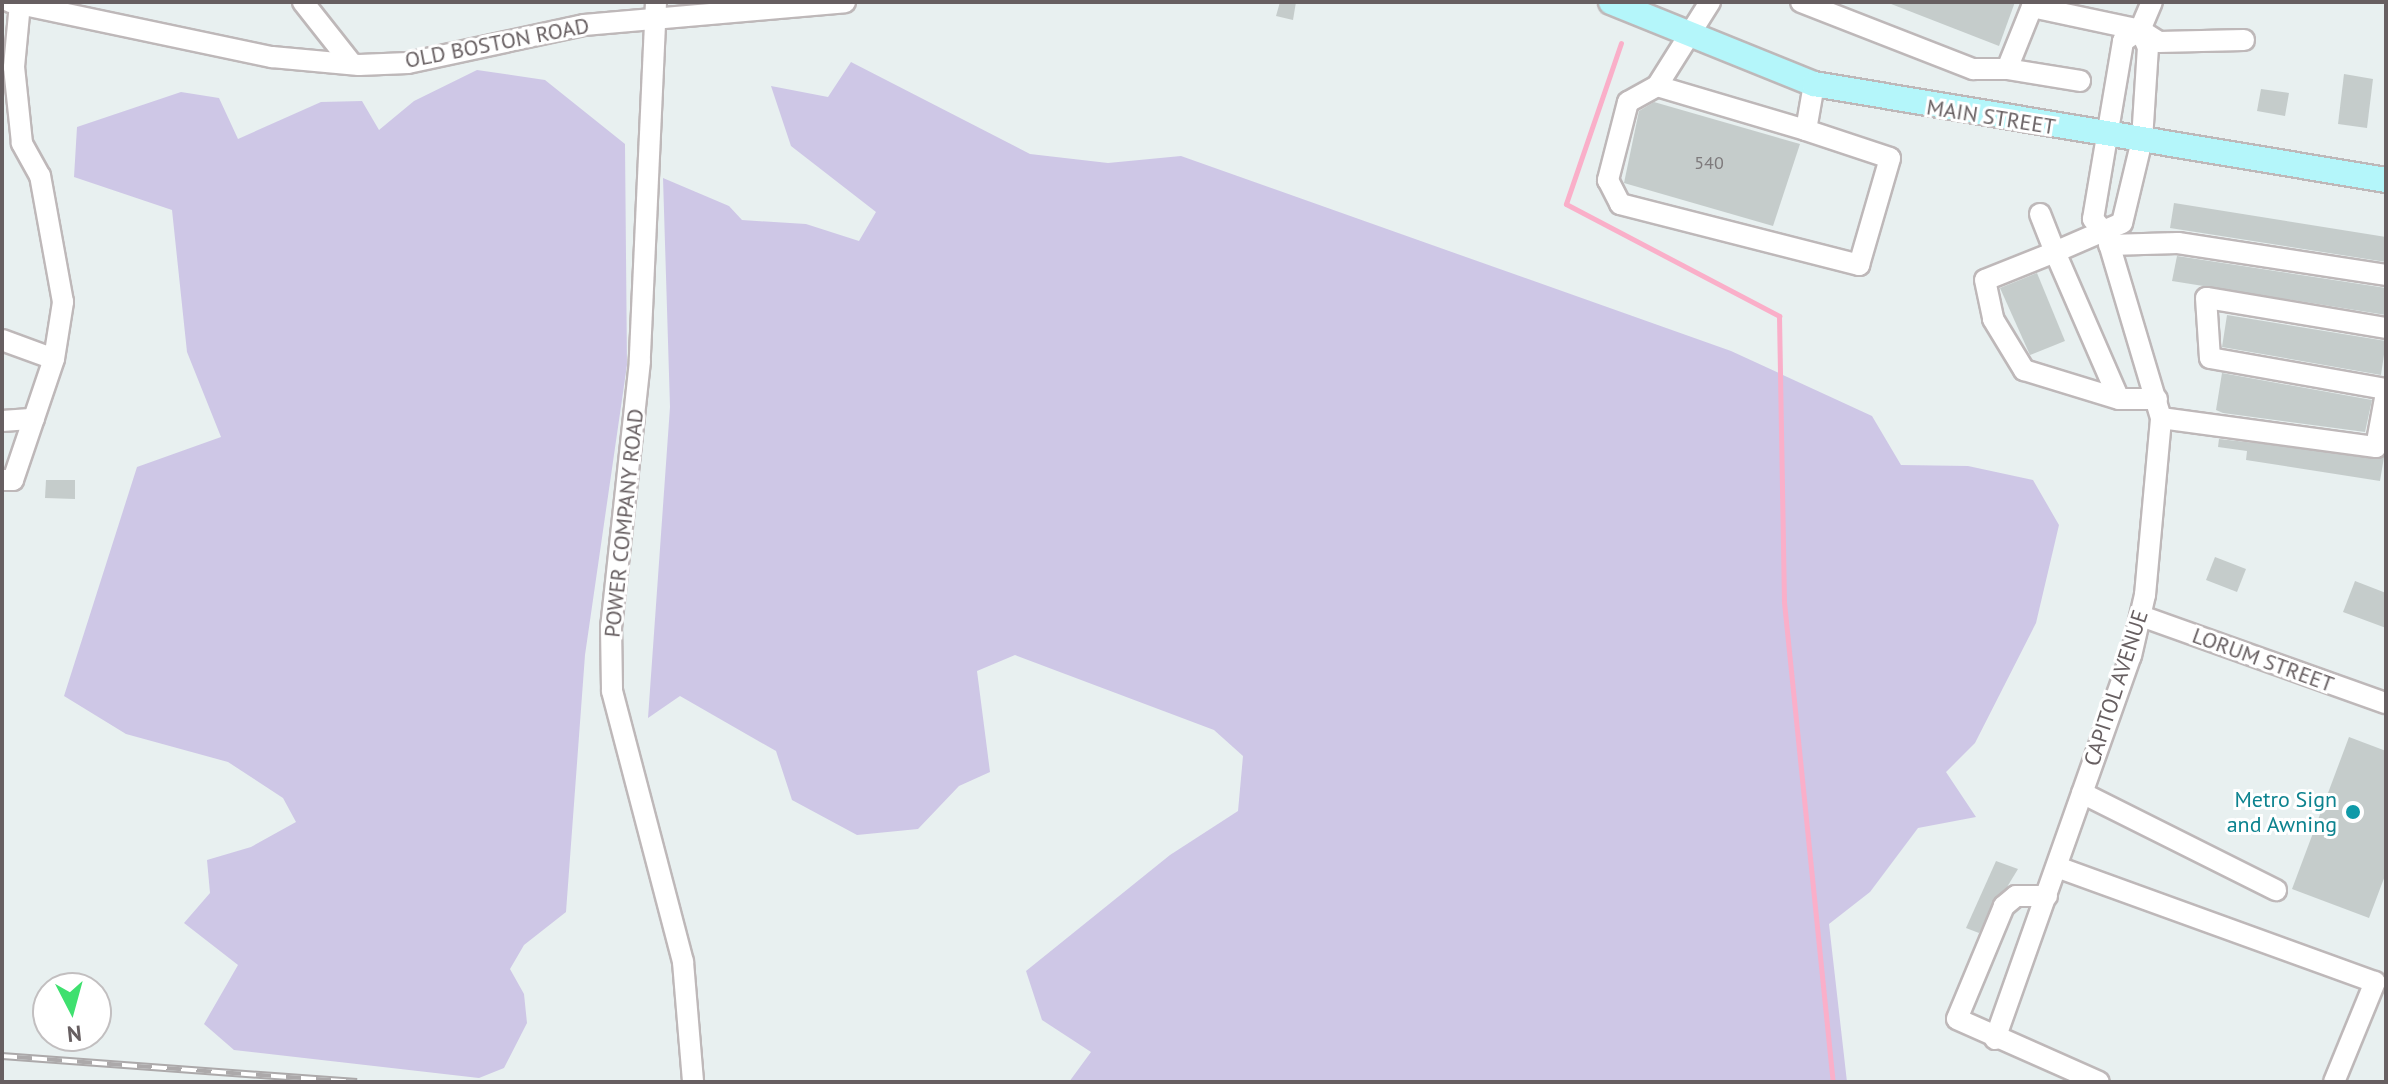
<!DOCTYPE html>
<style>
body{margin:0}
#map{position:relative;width:2388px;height:1084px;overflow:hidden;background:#e8f0f0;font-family:"PT Sans",sans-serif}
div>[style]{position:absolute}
.green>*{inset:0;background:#cec7e6}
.stream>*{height:5px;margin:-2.5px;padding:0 2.5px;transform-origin:2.5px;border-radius:2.5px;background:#faafc9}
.building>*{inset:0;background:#c5cccb}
.roads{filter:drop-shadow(2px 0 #beb8b9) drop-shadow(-2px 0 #beb8b9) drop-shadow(0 2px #beb8b9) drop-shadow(0 -2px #beb8b9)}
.minor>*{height:20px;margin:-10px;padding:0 10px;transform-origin:10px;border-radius:10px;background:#fff}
.major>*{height:24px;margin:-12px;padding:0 12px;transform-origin:12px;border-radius:12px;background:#b4f6fa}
.rail>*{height:8px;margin-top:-4px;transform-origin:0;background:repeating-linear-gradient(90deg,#fff 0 15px,#aca9aa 0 30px);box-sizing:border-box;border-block:2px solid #aca9aa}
.dots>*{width:22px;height:22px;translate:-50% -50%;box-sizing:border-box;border:4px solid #fff;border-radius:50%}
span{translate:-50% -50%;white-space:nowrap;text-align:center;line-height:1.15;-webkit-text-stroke:6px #fff;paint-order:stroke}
.number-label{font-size:18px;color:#7e7a7c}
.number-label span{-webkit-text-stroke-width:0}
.street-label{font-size:22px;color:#675f61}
.culture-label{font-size:22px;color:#0d838f}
.right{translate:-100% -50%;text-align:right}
.frame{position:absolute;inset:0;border:4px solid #675f61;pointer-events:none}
.north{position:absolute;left:32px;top:972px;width:80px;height:80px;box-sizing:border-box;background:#fff;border:2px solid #c2bfc0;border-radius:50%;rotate:174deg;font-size:22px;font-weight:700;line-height:32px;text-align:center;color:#675f61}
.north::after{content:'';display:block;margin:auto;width:28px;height:36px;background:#3fe06f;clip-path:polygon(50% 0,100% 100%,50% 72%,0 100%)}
</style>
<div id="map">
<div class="green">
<div style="clip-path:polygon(851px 62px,1030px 154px,1108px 163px,1181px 156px,1731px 351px,1872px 416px,1901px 465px,1968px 466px,2033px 480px,2059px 525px,2036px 623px,1975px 743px,1946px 772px,1976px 817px,1918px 828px,1870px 892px,1829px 924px,1847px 1082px,1069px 1082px,1091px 1052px,1042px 1020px,1026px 971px,1170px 855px,1238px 811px,1243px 756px,1214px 730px,1015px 655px,977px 671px,990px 772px,959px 786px,918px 829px,857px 835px,792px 800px,776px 751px,680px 696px,648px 718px,670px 407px,663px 178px,729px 206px,742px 220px,806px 224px,859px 241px,876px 212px,791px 146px,771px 86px,828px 97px)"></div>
<div style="clip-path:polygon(477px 70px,545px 80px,625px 144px,627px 365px,585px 655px,566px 912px,524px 945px,510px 969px,524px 994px,527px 1023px,504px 1068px,479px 1078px,234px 1050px,204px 1024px,238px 965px,184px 923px,210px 893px,207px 860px,251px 847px,296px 822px,283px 798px,228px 762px,126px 734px,64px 696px,137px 467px,221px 437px,187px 352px,172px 210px,74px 177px,77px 127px,181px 92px,219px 98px,238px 139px,321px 102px,362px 101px,379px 130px,414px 101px)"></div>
</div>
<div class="stream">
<div style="left:1621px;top:43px;width:170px;rotate:108.9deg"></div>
<div style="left:1566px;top:204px;width:241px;rotate:27.7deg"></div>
<div style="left:1779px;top:316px;width:286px;rotate:89deg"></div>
<div style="left:1784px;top:602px;width:482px;rotate:84.2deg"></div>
</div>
<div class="building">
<div style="clip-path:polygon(1280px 2px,1296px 2px,1293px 20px,1276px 16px)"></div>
<div style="clip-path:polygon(1886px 2px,2015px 2px,1999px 46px)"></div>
<div style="clip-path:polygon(2344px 74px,2373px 79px,2367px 128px,2338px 124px)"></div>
<div style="clip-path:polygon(2261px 89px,2289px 93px,2285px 116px,2257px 111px)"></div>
<div style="clip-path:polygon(1654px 102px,1800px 144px,1773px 226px,1624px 183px,1639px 111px)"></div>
<div style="clip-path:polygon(2174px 203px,2386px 237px,2386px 262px,2170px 228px)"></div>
<div style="clip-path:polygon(2177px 256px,2386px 288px,2386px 315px,2172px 281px)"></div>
<div style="clip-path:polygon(2037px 273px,2065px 341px,2030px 355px,2000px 288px)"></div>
<div style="clip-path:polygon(2227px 315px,2386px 341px,2381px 375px,2222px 347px)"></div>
<div style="clip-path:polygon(2222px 373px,2372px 400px,2365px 432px,2223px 413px,2216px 410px)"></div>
<div style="clip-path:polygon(2219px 439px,2384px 457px,2380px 481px,2246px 460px,2247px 451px,2218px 447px)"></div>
<div style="clip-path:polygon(46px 480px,75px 480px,75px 499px,45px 498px)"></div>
<div style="clip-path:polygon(2215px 557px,2246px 569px,2237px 592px,2206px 580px)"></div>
<div style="clip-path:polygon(2355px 581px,2386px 593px,2386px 628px,2343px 612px)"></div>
<div style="clip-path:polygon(2349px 737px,2386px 751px,2386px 873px,2369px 918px,2292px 889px)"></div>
<div style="clip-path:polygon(1996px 861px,2018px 869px,1979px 933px,1966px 928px)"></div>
</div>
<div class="roads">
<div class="minor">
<div style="left:10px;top:2px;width:268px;rotate:11.9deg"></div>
<div style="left:272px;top:57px;width:87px;rotate:5.3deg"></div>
<div style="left:359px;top:65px;width:49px;rotate:-2.3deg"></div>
<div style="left:408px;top:63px;width:180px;rotate:-12.2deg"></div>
<div style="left:584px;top:25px;width:262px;rotate:-5deg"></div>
<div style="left:303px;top:2px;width:79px;rotate:51.7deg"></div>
<div style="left:656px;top:2px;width:359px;rotate:92.6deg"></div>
<div style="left:640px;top:361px;width:267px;rotate:96.2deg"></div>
<div style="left:611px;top:626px;width:65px;rotate:89.1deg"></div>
<div style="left:612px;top:691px;width:280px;rotate:75.3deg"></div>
<div style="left:683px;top:962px;width:120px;rotate:85.2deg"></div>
<div style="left:1710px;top:2px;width:99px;rotate:122.2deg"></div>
<div style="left:1657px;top:86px;width:155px;rotate:16.5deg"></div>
<div style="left:1806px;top:130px;width:47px;rotate:-80.1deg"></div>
<div style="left:1801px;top:2px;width:185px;rotate:21.3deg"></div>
<div style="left:1973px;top:69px;width:34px"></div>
<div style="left:2007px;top:69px;width:72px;rotate:-68.1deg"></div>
<div style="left:2032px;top:7px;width:110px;rotate:12deg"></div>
<div style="left:2140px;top:30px;width:22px;rotate:32deg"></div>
<div style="left:2159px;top:42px;width:85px;rotate:-1.3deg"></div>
<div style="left:2140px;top:30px;width:19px;rotate:65deg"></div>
<div style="left:2148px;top:47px;width:93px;rotate:93.7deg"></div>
<div style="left:2142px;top:140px;width:85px;rotate:103.5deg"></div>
<div style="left:2122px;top:223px;width:73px;rotate:156.6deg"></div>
<div style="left:2055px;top:252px;width:160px;rotate:66.5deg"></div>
<div style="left:2119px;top:399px;width:38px"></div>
<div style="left:2007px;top:69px;width:74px;rotate:9.3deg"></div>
<div style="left:1657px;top:86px;width:33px;rotate:151deg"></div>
<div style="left:1628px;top:102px;width:81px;rotate:104.4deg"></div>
<div style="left:1608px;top:180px;width:27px;rotate:63deg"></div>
<div style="left:1620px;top:204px;width:247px;rotate:14.3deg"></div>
<div style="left:1859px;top:265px;width:111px;rotate:-73.8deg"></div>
<div style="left:1890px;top:158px;width:89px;rotate:-161.6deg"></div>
<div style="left:2040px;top:214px;width:41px;rotate:68.5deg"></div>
<div style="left:2055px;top:252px;width:75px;rotate:158.2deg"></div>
<div style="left:1985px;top:280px;width:40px;rotate:78deg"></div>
<div style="left:1993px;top:319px;width:60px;rotate:58.7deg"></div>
<div style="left:2024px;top:370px;width:99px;rotate:17deg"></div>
<div style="left:2109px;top:245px;width:69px;rotate:-1.7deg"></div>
<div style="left:2178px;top:243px;width:210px;rotate:8.7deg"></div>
<div style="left:2386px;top:328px;width:182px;rotate:-170.5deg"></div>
<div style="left:2206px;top:298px;width:60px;rotate:86.2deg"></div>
<div style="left:2210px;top:358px;width:179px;rotate:10deg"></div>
<div style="left:2px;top:340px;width:55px;rotate:20.1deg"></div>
<div style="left:2161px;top:418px;width:217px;rotate:7.7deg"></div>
<div style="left:2376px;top:447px;width:55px;rotate:-79.5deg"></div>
<div style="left:2px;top:421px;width:32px;rotate:-4deg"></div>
<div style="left:2px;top:480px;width:11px"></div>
<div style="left:13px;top:480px;width:128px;rotate:-71.3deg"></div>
<div style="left:54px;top:359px;width:58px;rotate:-81deg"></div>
<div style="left:63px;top:302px;width:128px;rotate:-100.3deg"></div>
<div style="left:40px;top:176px;width:38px;rotate:-119deg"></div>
<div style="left:22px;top:143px;width:76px;rotate:-96deg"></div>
<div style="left:14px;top:67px;width:63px;rotate:-84.6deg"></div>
<div style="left:2141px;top:616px;width:260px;rotate:19.6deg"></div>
<div style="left:2082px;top:793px;width:217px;rotate:26.6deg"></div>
<div style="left:2057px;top:867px;width:338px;rotate:19.9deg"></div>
<div style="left:2375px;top:982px;width:108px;rotate:112.3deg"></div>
<div style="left:2047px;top:896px;width:31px;rotate:180deg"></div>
<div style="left:2016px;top:896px;width:16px;rotate:140deg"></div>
<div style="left:2004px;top:906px;width:122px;rotate:112.6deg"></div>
<div style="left:1957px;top:1019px;width:155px;rotate:23.9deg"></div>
<div style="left:1995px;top:1039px;width:406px;rotate:-70.5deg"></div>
<div style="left:2131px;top:656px;width:63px;rotate:-77.1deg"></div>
<div style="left:2145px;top:595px;width:178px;rotate:-84.8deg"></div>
<div style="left:2161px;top:418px;width:192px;rotate:-106.6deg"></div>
<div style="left:2106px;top:234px;width:20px;rotate:-131deg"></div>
<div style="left:2093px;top:219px;width:181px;rotate:-80.4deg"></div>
<div style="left:2123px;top:41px;width:20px;rotate:-33deg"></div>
<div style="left:2140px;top:30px;width:30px;rotate:-67deg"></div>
</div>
<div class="major">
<div style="left:1611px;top:2px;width:219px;rotate:22deg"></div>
<div style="left:1814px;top:84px;width:580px;rotate:9.53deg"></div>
</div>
</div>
<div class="rail">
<div style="left:2px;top:1056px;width:356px;rotate:4.2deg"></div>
</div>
<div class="dots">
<div style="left:2353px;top:812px;background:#0f9aa8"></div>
</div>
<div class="number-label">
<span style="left:1709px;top:163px">540</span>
</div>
<div class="street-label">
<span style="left:497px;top:43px;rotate:-11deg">OLD BOSTON ROAD</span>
<span style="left:1991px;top:117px;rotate:9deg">MAIN STREET</span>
<span style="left:624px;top:523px;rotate:-84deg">POWER COMPANY ROAD</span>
<span style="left:2263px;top:660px;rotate:20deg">LORUM STREET</span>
<span style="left:2116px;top:688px;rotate:-72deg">CAPITOL AVENUE</span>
</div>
<div class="culture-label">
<span class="right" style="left:2337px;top:812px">Metro Sign<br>and Awning</span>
</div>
<div class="frame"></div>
<div class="north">N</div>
</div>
